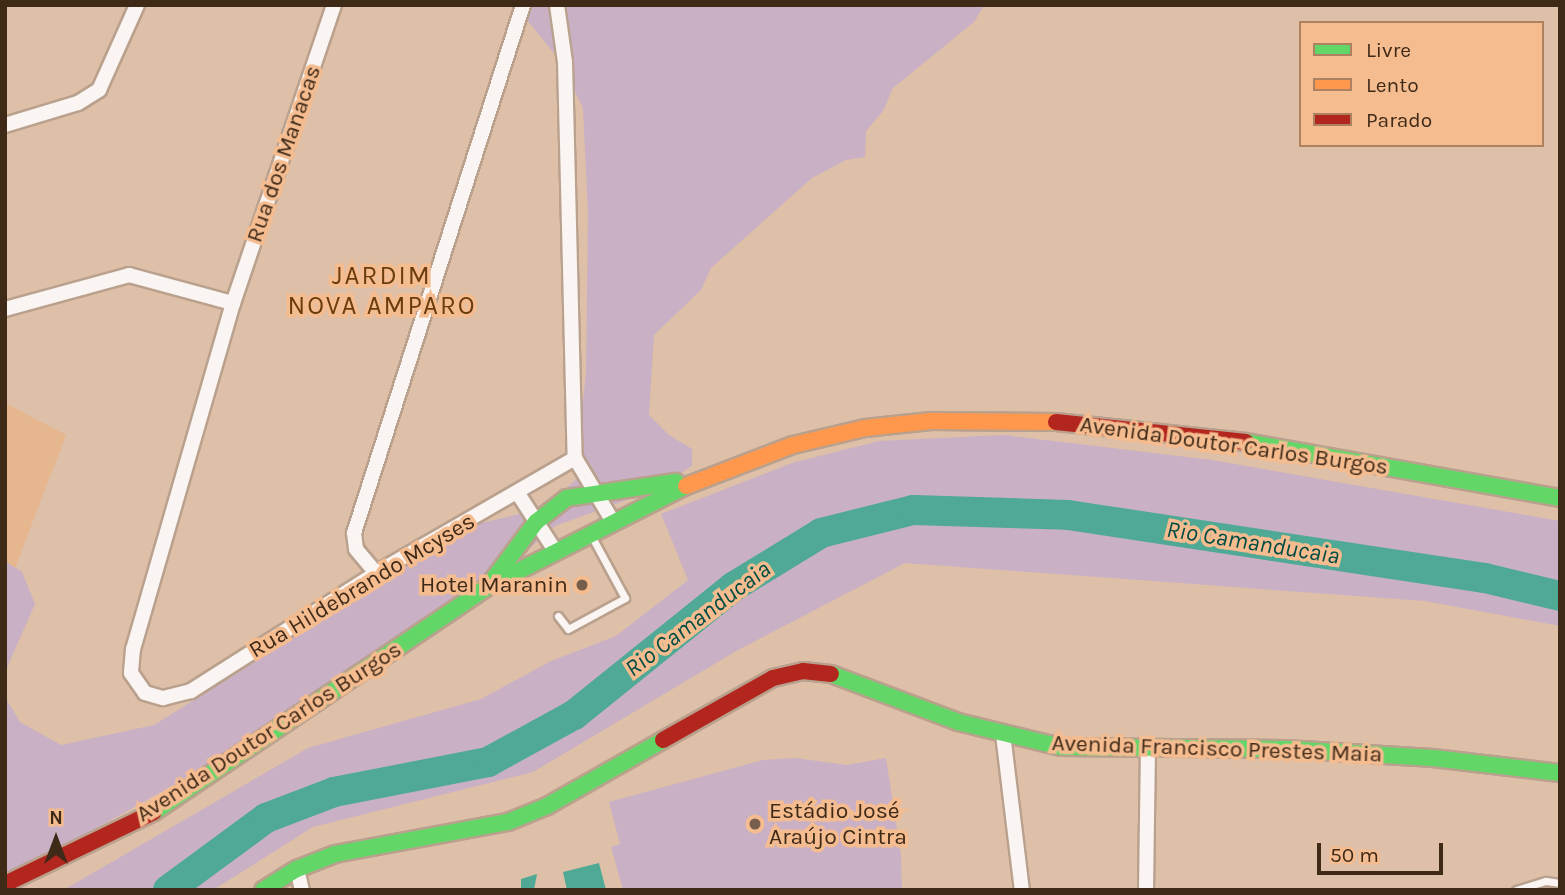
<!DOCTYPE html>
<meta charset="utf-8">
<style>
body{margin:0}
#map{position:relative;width:1565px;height:895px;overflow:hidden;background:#debfa7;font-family:Karla,sans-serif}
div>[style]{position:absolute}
.built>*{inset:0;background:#e6b68f}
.green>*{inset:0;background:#c9b0c5}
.water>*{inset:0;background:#4fa994}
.river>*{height:30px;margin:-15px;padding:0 15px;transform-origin:15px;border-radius:15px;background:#4fa994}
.roads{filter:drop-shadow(2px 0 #b9a18e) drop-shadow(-2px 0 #b9a18e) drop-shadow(0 2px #b9a18e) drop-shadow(0 -2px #b9a18e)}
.lane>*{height:7px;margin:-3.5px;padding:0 3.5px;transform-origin:3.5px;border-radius:3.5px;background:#faf5f2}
.street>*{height:14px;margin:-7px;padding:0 7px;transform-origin:7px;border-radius:7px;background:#faf5f2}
.fast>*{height:16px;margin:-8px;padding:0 8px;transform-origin:8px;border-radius:8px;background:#63d668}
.slow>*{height:16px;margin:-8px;padding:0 8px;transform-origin:8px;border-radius:8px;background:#ff974d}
.jam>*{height:16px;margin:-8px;padding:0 8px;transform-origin:8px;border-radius:8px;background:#b3261e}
.dots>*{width:19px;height:19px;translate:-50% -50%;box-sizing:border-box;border:4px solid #f5bc90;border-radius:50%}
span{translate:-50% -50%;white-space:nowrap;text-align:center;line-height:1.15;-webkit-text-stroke:7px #f5bc90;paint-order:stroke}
.street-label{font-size:23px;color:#3f2a18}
.poi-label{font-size:23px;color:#3f2a18}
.right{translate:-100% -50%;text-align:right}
.left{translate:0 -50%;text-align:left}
.water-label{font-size:24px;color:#024d43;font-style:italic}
.quarter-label{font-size:26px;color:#6b3c0d;letter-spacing:2px}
.frame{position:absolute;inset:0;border:7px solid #3f2a18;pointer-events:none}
.legend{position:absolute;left:1299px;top:21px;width:245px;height:126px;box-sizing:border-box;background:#f5bc90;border:2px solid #ac8260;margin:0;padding:9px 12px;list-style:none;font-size:21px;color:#3f2a18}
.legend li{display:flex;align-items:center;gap:14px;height:35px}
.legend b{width:35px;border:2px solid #ac8260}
.north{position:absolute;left:21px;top:804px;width:70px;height:70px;-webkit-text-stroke:5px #f5bc90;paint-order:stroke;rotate:0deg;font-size:19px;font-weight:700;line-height:28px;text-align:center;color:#3f2a18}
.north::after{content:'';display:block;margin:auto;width:24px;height:32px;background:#3f2a18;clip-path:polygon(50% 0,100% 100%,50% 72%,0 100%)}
.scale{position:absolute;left:1317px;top:843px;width:126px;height:32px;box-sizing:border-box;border:4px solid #3f2a18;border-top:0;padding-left:9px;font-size:21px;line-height:24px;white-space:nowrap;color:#3f2a18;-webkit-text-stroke:5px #f5bc90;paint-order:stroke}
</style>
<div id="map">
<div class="built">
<div style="clip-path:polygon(5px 403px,66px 435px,5px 594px)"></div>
</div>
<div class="green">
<div style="clip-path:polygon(524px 5px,984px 5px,974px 22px,893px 88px,883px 111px,866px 131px,865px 157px,846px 160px,812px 178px,711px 268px,701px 290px,654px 335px,649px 415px,669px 435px,692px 449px,692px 466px,657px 489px,555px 526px,490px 583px,199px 771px,5px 879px,5px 697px,20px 722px,61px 745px,154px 725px,255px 662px,308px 621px,365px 597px,397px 570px,465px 527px,544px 508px,581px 475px,584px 448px,575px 414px,583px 401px,586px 374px,588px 214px,583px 108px,560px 61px,527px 20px)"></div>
<div style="clip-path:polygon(1004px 435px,1212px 460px,1560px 521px,1560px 626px,1425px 601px,905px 563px,738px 650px,533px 772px,313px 827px,213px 890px,67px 888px,308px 748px,481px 699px,551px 661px,616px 636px,688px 580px,661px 514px,792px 463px,879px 441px)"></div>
<div style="clip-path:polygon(5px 561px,22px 572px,35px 604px,5px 672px)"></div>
<div style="clip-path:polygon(795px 758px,847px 765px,886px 758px,901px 855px,902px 890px,623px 890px,611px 847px,620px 844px,609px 802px,763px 760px)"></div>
</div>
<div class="water">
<div style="clip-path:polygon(599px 863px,606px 890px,567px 890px,563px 872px)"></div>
<div style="clip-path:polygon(537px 874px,534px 890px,521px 890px,521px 879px)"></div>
</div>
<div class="river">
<div style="left:168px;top:890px;width:122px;rotate:-36.3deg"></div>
<div style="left:266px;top:818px;width:73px;rotate:-20.9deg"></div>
<div style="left:334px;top:792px;width:157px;rotate:-11deg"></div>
<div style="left:488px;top:762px;width:98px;rotate:-28.7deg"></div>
<div style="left:574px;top:715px;width:204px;rotate:-38.8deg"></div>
<div style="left:733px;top:587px;width:103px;rotate:-31.5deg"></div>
<div style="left:821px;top:533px;width:95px;rotate:-14deg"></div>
<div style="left:913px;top:510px;width:155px;rotate:1.8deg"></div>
<div style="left:1068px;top:515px;width:422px;rotate:8.6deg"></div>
<div style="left:1485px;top:578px;width:77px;rotate:13.5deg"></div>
</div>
<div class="roads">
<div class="lane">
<div style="left:558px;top:616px;width:16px;rotate:52deg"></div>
<div style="left:568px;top:629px;width:65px;rotate:-28.5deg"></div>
<div style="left:625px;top:598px;width:69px;rotate:-118.4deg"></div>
<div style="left:1516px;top:890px;width:31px;rotate:-17deg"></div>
<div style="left:1546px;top:881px;width:14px;rotate:8deg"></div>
</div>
<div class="street">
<div style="left:334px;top:5px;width:315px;rotate:108.7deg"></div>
<div style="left:233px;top:303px;width:360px;rotate:106.1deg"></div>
<div style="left:133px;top:649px;width:24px;rotate:95deg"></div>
<div style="left:131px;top:673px;width:24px;rotate:55deg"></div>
<div style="left:145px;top:693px;width:19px;rotate:16deg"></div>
<div style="left:163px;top:698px;width:29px;rotate:-14deg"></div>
<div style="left:191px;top:691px;width:219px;rotate:-32.5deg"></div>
<div style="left:376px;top:573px;width:230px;rotate:-30deg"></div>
<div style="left:557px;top:5px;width:58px;rotate:82deg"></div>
<div style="left:565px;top:62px;width:396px;rotate:88.6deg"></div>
<div style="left:575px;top:458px;width:72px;rotate:59.2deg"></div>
<div style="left:5px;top:125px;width:76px;rotate:-16.8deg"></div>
<div style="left:78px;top:103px;width:25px;rotate:-32deg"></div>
<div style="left:99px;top:90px;width:93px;rotate:-65.9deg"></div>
<div style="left:5px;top:309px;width:129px;rotate:-15.3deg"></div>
<div style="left:129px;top:275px;width:108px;rotate:15.1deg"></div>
<div style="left:517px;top:492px;width:72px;rotate:57deg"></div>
<div style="left:376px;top:573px;width:31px;rotate:-130deg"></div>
<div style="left:356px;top:549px;width:16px;rotate:-97deg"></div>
<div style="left:354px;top:533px;width:554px;rotate:-72.25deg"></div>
<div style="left:1003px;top:734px;width:157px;rotate:83.1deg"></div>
<div style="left:297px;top:869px;width:22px;rotate:77deg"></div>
<div style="left:1146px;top:890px;width:142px;rotate:-89.2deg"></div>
</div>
<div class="fast">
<div style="left:1246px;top:442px;width:319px;rotate:10.1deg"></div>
<div style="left:489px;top:585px;width:79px;rotate:-53.3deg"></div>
<div style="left:536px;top:522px;width:39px;rotate:-38deg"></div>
<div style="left:567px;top:498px;width:110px;rotate:-8.4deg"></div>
<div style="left:831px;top:674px;width:136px;rotate:20.7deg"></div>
<div style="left:958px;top:722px;width:106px;rotate:13.6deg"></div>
<div style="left:1061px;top:747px;width:225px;rotate:0.5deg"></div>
<div style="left:1286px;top:749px;width:147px;rotate:3.5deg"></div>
<div style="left:1433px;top:758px;width:128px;rotate:6.7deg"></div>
<div style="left:154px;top:812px;width:402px;rotate:-34deg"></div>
<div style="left:487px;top:587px;width:223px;rotate:-26.9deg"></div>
<div style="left:263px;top:890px;width:40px;rotate:-32deg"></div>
<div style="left:297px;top:869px;width:41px;rotate:-21.5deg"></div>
<div style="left:335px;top:854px;width:176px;rotate:-10.5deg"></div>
<div style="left:508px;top:822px;width:42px;rotate:-22.3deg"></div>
<div style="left:547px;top:806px;width:133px;rotate:-29.6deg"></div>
</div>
<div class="slow">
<div style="left:686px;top:486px;width:115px;rotate:-21deg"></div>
<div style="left:793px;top:445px;width:74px;rotate:-13.3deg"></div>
<div style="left:865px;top:428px;width:66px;rotate:-6.1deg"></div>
<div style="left:931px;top:421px;width:125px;rotate:0.5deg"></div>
</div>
<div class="jam">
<div style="left:1056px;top:422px;width:191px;rotate:6deg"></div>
<div style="left:663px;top:740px;width:126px;rotate:-29.4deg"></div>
<div style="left:773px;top:678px;width:31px;rotate:-13deg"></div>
<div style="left:803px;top:671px;width:28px;rotate:6deg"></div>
<div style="left:5px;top:884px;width:165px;rotate:-25.8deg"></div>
</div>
</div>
<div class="dots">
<div style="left:582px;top:585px;background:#775e4a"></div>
<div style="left:755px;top:824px;background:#775e4a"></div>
</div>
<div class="street-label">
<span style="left:284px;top:154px;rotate:-71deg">Rua dos Manacas</span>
<span style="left:1234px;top:446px;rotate:8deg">Avenida Doutor Carlos Burgos</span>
<span style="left:362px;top:586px;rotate:-31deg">Rua Hildebrando Mcyses</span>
<span style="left:269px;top:732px;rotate:-33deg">Avenida Doutor Carlos Burgos</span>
<span style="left:1217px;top:749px;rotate:2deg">Avenida Francisco Prestes Maia</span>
</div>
<div class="poi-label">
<span class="right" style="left:568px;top:585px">Hotel Maranin</span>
<span class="left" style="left:769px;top:824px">Estádio José<br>Araújo Cintra</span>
</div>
<div class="water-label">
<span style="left:1253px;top:543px;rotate:9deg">Rio Camanducaia</span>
<span style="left:698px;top:619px;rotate:-37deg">Rio Camanducaia</span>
</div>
<div class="quarter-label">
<span style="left:382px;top:291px">JARDIM<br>NOVA AMPARO</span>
</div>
<div class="frame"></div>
<ul class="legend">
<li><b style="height:9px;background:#63d668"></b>Livre</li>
<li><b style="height:9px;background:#ff974d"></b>Lento</li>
<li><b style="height:9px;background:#b3261e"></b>Parado</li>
</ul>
<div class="north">N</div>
<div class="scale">50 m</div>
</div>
